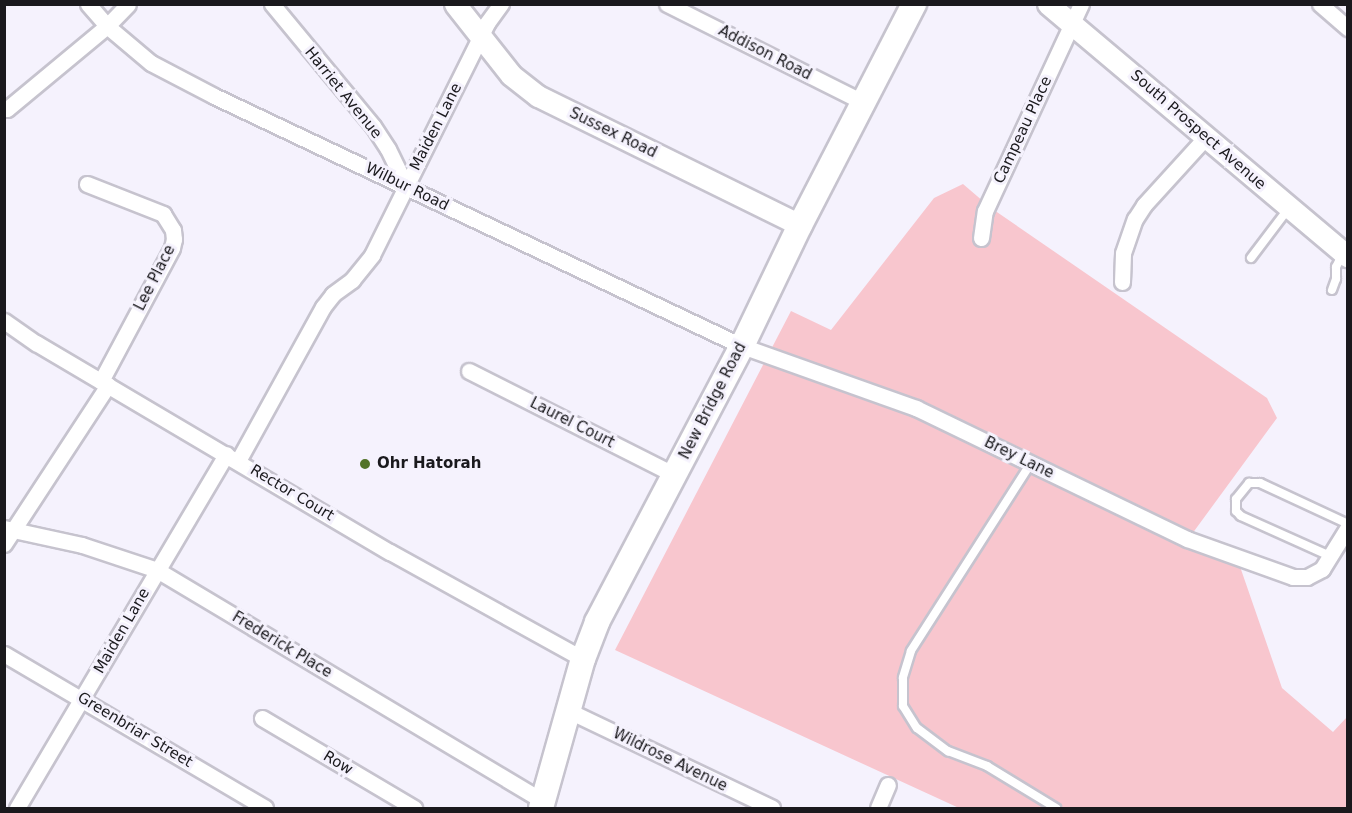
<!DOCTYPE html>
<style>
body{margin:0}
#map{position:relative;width:1352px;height:813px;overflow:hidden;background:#f5f2fd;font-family:"DejaVu Sans",sans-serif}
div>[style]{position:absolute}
.green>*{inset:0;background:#f8c6ce}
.roads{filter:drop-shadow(2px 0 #c6c3ce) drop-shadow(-2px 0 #c6c3ce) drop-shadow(0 2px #c6c3ce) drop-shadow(0 -2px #c6c3ce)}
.lane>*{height:8px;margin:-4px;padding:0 4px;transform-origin:4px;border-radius:4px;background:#fff}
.street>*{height:15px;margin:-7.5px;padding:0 7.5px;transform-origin:7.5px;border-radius:7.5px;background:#fff}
.secondary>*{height:21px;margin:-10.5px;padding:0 10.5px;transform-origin:10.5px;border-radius:10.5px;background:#fff}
.primary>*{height:24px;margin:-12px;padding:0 12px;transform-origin:12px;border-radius:12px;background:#fff}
.dots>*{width:16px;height:16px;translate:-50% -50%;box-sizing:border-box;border:3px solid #f5f2fd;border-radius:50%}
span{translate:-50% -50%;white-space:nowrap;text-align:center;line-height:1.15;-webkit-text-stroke:6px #f5f2fd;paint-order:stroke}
.street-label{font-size:15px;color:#1a191d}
.poi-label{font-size:15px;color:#1a191d;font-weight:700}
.left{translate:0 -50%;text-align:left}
.frame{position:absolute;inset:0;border:6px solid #1a191d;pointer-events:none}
</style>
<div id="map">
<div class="green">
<div style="clip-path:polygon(963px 184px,991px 208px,1267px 398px,1277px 418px,1192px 534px,1236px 555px,1282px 688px,1333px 732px,1347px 717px,1347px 808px,959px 808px,615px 650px,791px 311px,831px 330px,934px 198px)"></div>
</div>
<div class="roads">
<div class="lane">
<div style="left:1251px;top:258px;width:61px;rotate:-52.9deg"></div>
<div style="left:1332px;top:290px;width:12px;rotate:-70deg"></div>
<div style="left:1336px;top:279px;width:12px;rotate:-90deg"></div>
<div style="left:1336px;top:267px;width:13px;rotate:-63deg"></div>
<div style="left:1031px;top:463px;width:223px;rotate:122.6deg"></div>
<div style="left:911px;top:651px;width:28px;rotate:107deg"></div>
<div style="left:903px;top:678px;width:28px;rotate:90deg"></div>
<div style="left:903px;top:706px;width:26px;rotate:58deg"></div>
<div style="left:917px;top:728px;width:39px;rotate:37deg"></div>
<div style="left:948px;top:751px;width:42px;rotate:21deg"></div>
<div style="left:987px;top:766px;width:81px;rotate:31.3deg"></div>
<div style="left:1330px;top:556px;width:98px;rotate:-155.8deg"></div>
<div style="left:1241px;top:516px;width:7px;rotate:-135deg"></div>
<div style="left:1236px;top:511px;width:12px;rotate:-90deg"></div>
<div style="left:1236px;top:499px;width:21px;rotate:-51deg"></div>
<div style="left:1249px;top:483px;width:11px"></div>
<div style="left:1260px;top:483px;width:97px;rotate:25deg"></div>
</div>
<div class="street">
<div style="left:88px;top:4px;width:29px;rotate:49deg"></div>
<div style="left:107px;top:26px;width:57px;rotate:40.1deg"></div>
<div style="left:151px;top:63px;width:71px;rotate:27.6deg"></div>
<div style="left:214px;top:96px;width:584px;rotate:25.34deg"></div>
<div style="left:742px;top:346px;width:185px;rotate:19.6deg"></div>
<div style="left:916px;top:408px;width:301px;rotate:25.8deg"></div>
<div style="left:1187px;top:539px;width:113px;rotate:19.7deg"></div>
<div style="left:1293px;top:577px;width:14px"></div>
<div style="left:1307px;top:577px;width:17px;rotate:-28deg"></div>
<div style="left:1322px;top:569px;width:49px;rotate:-58.2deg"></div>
<div style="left:272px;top:4px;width:158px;rotate:50.4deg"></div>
<div style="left:373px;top:126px;width:27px;rotate:57deg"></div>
<div style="left:388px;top:149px;width:41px;rotate:64.1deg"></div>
<div style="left:667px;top:4px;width:219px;rotate:26.6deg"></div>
<div style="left:1320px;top:4px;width:37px;rotate:41deg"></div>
<div style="left:4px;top:108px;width:3px;rotate:18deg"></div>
<div style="left:7px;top:109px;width:130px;rotate:-39.7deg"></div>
<div style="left:107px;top:26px;width:30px;rotate:-46deg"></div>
<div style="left:87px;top:184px;width:82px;rotate:21.5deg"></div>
<div style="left:163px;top:214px;width:19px;rotate:58deg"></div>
<div style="left:173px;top:230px;width:9px;rotate:84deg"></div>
<div style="left:174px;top:239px;width:9px;rotate:103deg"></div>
<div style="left:172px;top:248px;width:151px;rotate:118.1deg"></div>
<div style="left:981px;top:238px;width:27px;rotate:-82deg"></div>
<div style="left:985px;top:211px;width:228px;rotate:-65.1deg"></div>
<div style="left:1122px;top:282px;width:29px;rotate:-88deg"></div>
<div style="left:1123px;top:253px;width:36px;rotate:-71deg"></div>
<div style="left:1135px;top:219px;width:17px;rotate:-57deg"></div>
<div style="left:1144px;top:205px;width:91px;rotate:-47.7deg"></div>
<div style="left:4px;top:321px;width:39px;rotate:35deg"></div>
<div style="left:36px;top:343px;width:411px;rotate:30.6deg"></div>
<div style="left:390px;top:552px;width:221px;rotate:29deg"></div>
<div style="left:469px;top:371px;width:231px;rotate:26.8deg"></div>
<div style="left:238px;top:461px;width:176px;rotate:-61.1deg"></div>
<div style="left:323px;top:307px;width:16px;rotate:-52deg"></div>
<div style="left:333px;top:294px;width:24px;rotate:-36deg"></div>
<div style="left:352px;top:280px;width:32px;rotate:-51deg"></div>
<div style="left:372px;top:255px;width:259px;rotate:-63.6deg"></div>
<div style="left:487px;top:23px;width:24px;rotate:-54deg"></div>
<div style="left:4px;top:528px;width:80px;rotate:12.3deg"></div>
<div style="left:82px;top:545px;width:79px;rotate:18.4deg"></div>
<div style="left:157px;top:570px;width:450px;rotate:30.9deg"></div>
<div style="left:4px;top:544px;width:190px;rotate:-56.8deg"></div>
<div style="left:4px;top:654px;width:303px;rotate:30.5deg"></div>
<div style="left:569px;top:711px;width:225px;rotate:25.5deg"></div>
<div style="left:262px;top:718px;width:177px;rotate:30.6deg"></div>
<div style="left:17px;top:808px;width:411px;rotate:-59.4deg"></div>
<div style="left:878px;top:808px;width:25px;rotate:-67deg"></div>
</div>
<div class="secondary">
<div style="left:455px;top:4px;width:90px;rotate:51.7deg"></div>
<div style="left:511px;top:75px;width:34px;rotate:38deg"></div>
<div style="left:538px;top:96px;width:292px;rotate:26.2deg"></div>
<div style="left:1048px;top:4px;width:392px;rotate:40.1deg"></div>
</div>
<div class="primary">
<div style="left:541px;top:808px;width:155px;rotate:-74.3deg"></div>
<div style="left:583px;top:659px;width:40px;rotate:-69deg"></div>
<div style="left:597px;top:622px;width:312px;rotate:-62.3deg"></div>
<div style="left:742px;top:346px;width:134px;rotate:-64.4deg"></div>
<div style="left:800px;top:225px;width:249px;rotate:-62.7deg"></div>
</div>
</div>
<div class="dots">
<div style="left:365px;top:464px;background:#527228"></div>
</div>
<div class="street-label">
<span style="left:765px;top:53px;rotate:27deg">Addison Road</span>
<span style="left:343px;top:93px;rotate:51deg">Harriet Avenue</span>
<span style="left:436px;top:127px;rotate:-63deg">Maiden Lane</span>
<span style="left:1023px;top:130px;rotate:-65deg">Campeau Place</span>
<span style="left:1198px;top:130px;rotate:41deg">South Prospect Avenue</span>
<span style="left:613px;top:133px;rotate:26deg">Sussex Road</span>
<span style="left:407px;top:187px;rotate:26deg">Wilbur Road</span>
<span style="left:155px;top:278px;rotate:-63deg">Lee Place</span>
<span style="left:713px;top:401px;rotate:-63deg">New Bridge Road</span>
<span style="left:572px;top:423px;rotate:27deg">Laurel Court</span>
<span style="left:1019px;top:458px;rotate:26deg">Brey Lane</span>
<span style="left:292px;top:493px;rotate:31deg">Rector Court</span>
<span style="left:122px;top:631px;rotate:-60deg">Maiden Lane</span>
<span style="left:282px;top:645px;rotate:31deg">Frederick Place</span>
<span style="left:135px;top:730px;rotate:31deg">Greenbriar Street</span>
<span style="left:670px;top:760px;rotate:26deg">Wildrose Avenue</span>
<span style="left:338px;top:763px;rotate:31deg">Row</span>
</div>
<div class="poi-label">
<span class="left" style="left:377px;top:464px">Ohr Hatorah</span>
</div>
<div class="frame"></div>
</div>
